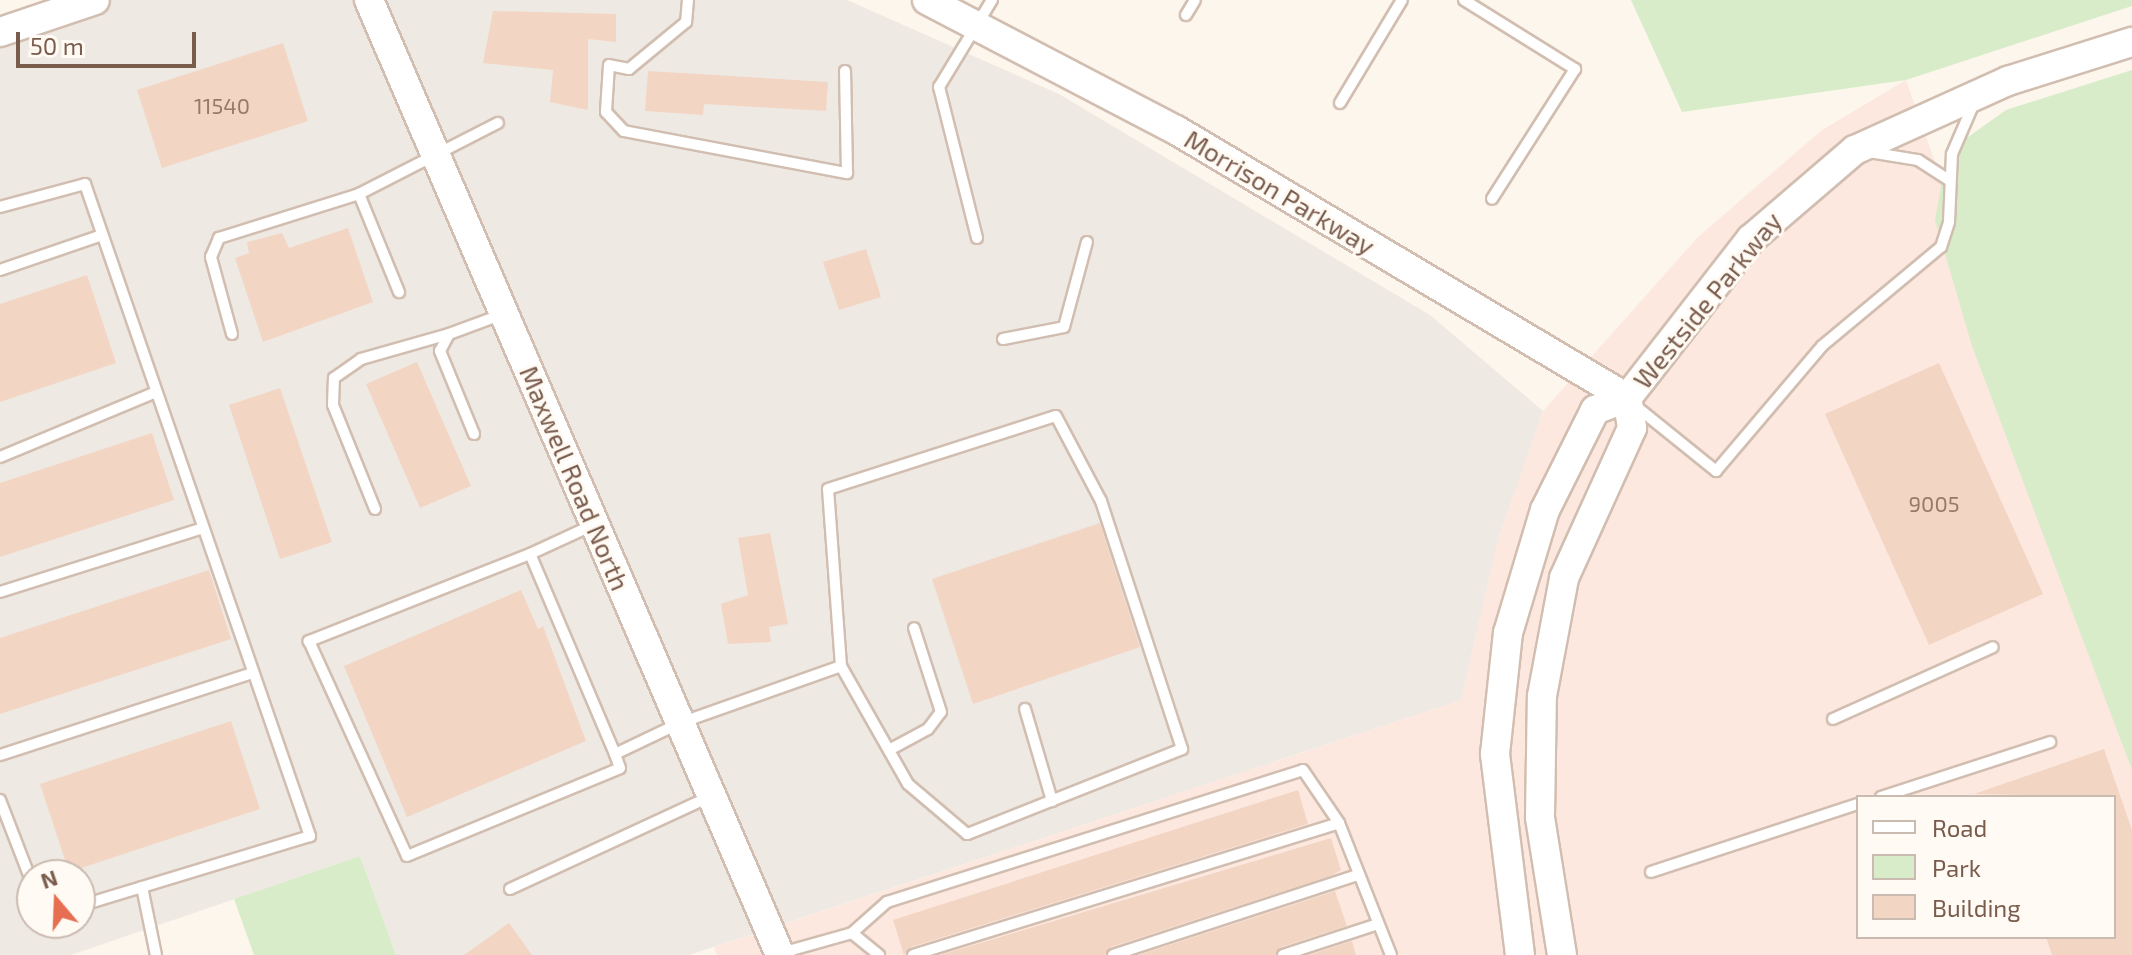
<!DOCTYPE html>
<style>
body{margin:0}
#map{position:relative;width:2132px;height:955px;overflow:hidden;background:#fdf6ec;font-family:"Exo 2",sans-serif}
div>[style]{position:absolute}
.commercial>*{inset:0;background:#fde8e0}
.industrial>*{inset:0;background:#efe9e4}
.green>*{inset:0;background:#d8ecc9}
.building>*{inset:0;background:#f3d5c3}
.roads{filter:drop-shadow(2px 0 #d1beb0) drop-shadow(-2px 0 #d1beb0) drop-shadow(0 2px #d1beb0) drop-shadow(0 -2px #d1beb0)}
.lane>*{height:10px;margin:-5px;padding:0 5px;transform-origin:5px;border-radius:5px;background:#fff}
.secondary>*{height:28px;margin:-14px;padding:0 14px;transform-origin:14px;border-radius:14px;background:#fff}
span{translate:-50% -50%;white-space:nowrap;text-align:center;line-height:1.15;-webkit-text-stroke:6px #fffaf3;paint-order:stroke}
.number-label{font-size:22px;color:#987a6a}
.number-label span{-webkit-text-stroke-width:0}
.street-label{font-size:26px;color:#7a5c4d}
.legend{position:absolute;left:1856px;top:795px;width:260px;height:144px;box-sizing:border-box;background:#fffaf3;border:2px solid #cabbb1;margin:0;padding:10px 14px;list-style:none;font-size:24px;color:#7a5c4d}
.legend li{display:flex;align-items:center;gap:16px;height:40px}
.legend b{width:40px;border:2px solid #cabbb1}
.north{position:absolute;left:16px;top:859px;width:80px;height:80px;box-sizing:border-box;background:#fffaf3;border:2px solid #cabbb1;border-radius:50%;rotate:341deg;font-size:22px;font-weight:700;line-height:32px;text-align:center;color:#7a5c4d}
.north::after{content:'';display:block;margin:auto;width:28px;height:36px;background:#e76f51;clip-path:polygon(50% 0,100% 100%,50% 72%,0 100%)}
.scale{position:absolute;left:16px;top:32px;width:180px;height:36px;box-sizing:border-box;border:4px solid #7a5c4d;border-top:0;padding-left:10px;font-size:24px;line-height:28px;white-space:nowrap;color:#7a5c4d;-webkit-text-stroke:6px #fffaf3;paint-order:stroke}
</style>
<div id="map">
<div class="commercial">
<div style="clip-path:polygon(evenodd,1906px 80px,2132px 718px,2132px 955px,717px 955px,714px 947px,1461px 700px,1498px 540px,1543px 411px,1698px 237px,1822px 130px,1906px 80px,1858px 797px,2114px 797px,2114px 937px,1858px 937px,1858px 797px)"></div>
</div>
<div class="industrial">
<div style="clip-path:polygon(evenodd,63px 0,847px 0,1059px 94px,1430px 315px,1543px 411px,1498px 540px,1461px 700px,689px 955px,396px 955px,360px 856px,71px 955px,0 955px,0 15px,63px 0,32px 875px,80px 875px,80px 923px,32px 923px,32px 875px)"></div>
</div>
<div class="green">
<div style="clip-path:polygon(1631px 0,2132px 0,2132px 6px,1906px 80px,1682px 112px)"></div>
<div style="clip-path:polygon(2132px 70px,2132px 770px,1972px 346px,1935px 220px,1947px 152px,2006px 110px)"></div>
<div style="clip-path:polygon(360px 856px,396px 955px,254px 955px,234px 899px)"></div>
</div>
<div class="building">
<div style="clip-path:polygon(493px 11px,616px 14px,616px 42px,588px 39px,588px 110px,550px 102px,553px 70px,483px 63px)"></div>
<div style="clip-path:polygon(283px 43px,308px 121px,162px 168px,137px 90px)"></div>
<div style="clip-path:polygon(648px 71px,828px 82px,826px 111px,704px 104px,703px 115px,645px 111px)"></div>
<div style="clip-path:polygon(348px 228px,373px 302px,263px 342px,235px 258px,249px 253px,247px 242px,282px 233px,289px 248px)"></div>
<div style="clip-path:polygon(866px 249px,881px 297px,839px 310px,823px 262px)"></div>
<div style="clip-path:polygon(87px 275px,116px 363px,0 402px,0 304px)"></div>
<div style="clip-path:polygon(417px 362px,471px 486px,420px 508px,366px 384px)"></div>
<div style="clip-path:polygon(1939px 363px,2043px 594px,1929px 645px,1825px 414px)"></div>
<div style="clip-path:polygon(280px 388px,332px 542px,280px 559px,229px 405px)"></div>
<div style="clip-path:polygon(152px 433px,174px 500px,0 557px,0 483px)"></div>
<div style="clip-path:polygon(1100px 523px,1140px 647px,973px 704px,932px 579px)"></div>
<div style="clip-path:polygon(770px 533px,788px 624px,769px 627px,771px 642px,728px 644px,721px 604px,748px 595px,738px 538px)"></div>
<div style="clip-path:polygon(209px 570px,231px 639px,0 714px,0 638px)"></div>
<div style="clip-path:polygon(521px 590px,538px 629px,543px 626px,586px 741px,407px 817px,344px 666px)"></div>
<div style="clip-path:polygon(231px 721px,260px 809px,69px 872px,40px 784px)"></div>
<div style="clip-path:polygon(2104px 749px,2132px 830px,2132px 955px,2052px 955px,2046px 937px,2114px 937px,2114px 797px,1974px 794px)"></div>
<div style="clip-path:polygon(1298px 790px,1308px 824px,911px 947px,904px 955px,893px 920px)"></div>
<div style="clip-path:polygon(1331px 838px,1341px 870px,1330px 876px,1111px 947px,1105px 955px,940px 955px)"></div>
<div style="clip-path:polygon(1335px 891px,1347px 926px,1281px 947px,1275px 955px,1139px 955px)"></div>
<div style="clip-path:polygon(509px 923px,532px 955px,464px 955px)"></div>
<div style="clip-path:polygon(1352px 941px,1356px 955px,1309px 955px)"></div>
</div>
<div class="roads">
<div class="lane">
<div style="left:688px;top:0;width:22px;rotate:95deg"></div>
<div style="left:686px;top:22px;width:74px;rotate:140.5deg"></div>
<div style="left:629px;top:69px;width:20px;rotate:-169deg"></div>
<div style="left:609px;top:65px;width:47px;rotate:93.7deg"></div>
<div style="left:606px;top:112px;width:26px;rotate:47deg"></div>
<div style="left:624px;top:131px;width:227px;rotate:10.7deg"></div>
<div style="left:847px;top:173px;width:102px;rotate:-91.1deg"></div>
<div style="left:1464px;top:0;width:131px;rotate:31.9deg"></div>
<div style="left:1575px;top:69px;width:154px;rotate:122.6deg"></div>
<div style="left:1186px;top:15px;width:17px;rotate:-59deg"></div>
<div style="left:1340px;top:103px;width:120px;rotate:-59deg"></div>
<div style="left:1869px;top:152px;width:50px;rotate:9.3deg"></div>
<div style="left:1918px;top:160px;width:37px;rotate:33deg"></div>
<div style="left:359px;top:194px;width:106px;rotate:67.8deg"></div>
<div style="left:0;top:207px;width:88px;rotate:-15.1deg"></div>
<div style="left:85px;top:184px;width:690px;rotate:70.96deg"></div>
<div style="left:310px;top:836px;width:240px;rotate:163.1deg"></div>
<div style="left:977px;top:238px;width:156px;rotate:-104.1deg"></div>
<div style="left:939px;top:87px;width:102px;rotate:-58.7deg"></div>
<div style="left:0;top:270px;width:108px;rotate:-18.9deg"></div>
<div style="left:232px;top:334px;width:80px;rotate:-105.3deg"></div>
<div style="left:211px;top:257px;width:21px;rotate:-67deg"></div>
<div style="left:219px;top:238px;width:147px;rotate:-17.4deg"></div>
<div style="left:359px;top:194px;width:156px;rotate:-27.1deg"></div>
<div style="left:1003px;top:339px;width:62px;rotate:-11.1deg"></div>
<div style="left:1064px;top:327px;width:88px;rotate:-74.9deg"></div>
<div style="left:1633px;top:404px;width:107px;rotate:38.9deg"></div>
<div style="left:1716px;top:471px;width:164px;rotate:-49.7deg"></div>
<div style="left:1822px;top:346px;width:155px;rotate:-39.8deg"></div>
<div style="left:1941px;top:247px;width:26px;rotate:-72deg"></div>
<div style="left:1949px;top:222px;width:68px;rotate:-87.5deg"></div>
<div style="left:1952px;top:154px;width:56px;rotate:-66.7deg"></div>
<div style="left:474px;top:434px;width:90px;rotate:-112.3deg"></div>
<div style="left:440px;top:351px;width:19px;rotate:-62deg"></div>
<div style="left:449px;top:334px;width:58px;rotate:-20.3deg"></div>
<div style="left:0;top:457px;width:169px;rotate:-22.6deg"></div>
<div style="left:375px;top:509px;width:112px;rotate:-112deg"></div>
<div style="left:333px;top:405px;width:27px;rotate:-88deg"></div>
<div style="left:334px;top:378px;width:33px;rotate:-35deg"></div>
<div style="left:361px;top:359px;width:91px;rotate:-15.9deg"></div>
<div style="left:530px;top:554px;width:69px;rotate:-24.7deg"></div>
<div style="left:0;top:592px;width:213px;rotate:-17.5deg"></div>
<div style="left:1025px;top:709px;width:96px;rotate:73.6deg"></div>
<div style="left:1833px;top:719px;width:175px;rotate:-24.2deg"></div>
<div style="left:889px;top:750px;width:44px;rotate:-28.3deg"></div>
<div style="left:928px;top:729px;width:21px;rotate:-53deg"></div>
<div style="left:941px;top:712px;width:88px;rotate:-107.8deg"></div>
<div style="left:615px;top:754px;width:217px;rotate:-113deg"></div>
<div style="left:530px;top:554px;width:238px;rotate:158.5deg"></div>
<div style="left:309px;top:641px;width:236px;rotate:65.5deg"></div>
<div style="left:407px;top:856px;width:230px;rotate:-22.4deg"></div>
<div style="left:620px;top:768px;width:15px;rotate:-110deg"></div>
<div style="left:615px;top:754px;width:72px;rotate:-25.5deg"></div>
<div style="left:680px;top:723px;width:171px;rotate:-19.5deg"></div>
<div style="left:841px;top:666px;width:177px;rotate:-94.2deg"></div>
<div style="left:828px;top:489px;width:239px;rotate:-17.8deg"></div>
<div style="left:1056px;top:416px;width:96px;rotate:62.1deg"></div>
<div style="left:1101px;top:501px;width:261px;rotate:71.9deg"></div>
<div style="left:1182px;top:749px;width:231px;rotate:158.4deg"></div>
<div style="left:967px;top:834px;width:77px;rotate:-139.7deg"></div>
<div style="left:908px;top:784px;width:136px;rotate:-119.6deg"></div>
<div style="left:0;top:755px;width:266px;rotate:-18deg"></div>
<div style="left:1881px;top:797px;width:178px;rotate:-18deg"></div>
<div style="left:0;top:800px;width:89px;rotate:68.9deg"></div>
<div style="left:1651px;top:872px;width:218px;rotate:-18.2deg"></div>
<div style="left:142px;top:887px;width:69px;rotate:78.4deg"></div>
<div style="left:510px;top:889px;width:219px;rotate:-24.8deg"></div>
<div style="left:852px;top:933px;width:47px;rotate:-41.5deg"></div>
<div style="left:887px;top:902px;width:436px;rotate:-17.6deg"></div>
<div style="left:1303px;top:770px;width:64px;rotate:55.8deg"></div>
<div style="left:781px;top:953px;width:74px;rotate:-15.7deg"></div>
<div style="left:852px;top:933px;width:35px;rotate:39deg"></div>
<div style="left:913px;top:955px;width:446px;rotate:-17.2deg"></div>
<div style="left:1339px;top:823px;width:142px;rotate:68.5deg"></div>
<div style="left:1113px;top:955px;width:258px;rotate:-18.1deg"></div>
<div style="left:1283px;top:955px;width:100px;rotate:-18.1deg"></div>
</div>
<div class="secondary">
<div style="left:369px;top:0;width:1040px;rotate:66.71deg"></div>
<div style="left:927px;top:0;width:281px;rotate:27.6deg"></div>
<div style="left:1176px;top:130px;width:525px;rotate:30.72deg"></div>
<div style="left:0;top:32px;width:100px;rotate:-18.6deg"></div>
<div style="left:1520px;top:955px;width:203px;rotate:-97.1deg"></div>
<div style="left:1495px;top:754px;width:122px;rotate:-83.9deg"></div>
<div style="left:1508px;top:633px;width:128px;rotate:-73.3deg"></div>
<div style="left:1545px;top:510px;width:112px;rotate:-63.4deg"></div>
<div style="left:1595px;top:410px;width:34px;rotate:-21deg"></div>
<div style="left:1627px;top:398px;width:202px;rotate:-52.1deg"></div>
<div style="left:1751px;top:239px;width:137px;rotate:-40.6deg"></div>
<div style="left:1855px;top:150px;width:168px;rotate:-24.3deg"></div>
<div style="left:2008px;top:81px;width:130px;rotate:-17.5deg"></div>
<div style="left:1562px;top:955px;width:140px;rotate:-99.1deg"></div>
<div style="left:1540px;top:817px;width:121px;rotate:-89.1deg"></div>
<div style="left:1542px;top:696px;width:120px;rotate:-79.4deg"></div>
<div style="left:1564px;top:578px;width:165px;rotate:-65.6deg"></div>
<div style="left:1632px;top:428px;width:30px;rotate:-99deg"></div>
</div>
</div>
<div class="number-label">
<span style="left:222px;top:106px">11540</span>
<span style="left:1934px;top:504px">9005</span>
</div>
<div class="street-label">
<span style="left:1280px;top:192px;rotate:31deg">Morrison Parkway</span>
<span style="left:1707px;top:300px;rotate:-51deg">Westside Parkway</span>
<span style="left:575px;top:478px;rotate:67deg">Maxwell Road North</span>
</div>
<ul class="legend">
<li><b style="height:10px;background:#fff"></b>Road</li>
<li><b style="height:22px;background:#d8ecc9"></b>Park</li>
<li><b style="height:22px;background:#f3d5c3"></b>Building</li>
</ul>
<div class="north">N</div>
<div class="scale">50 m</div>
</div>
